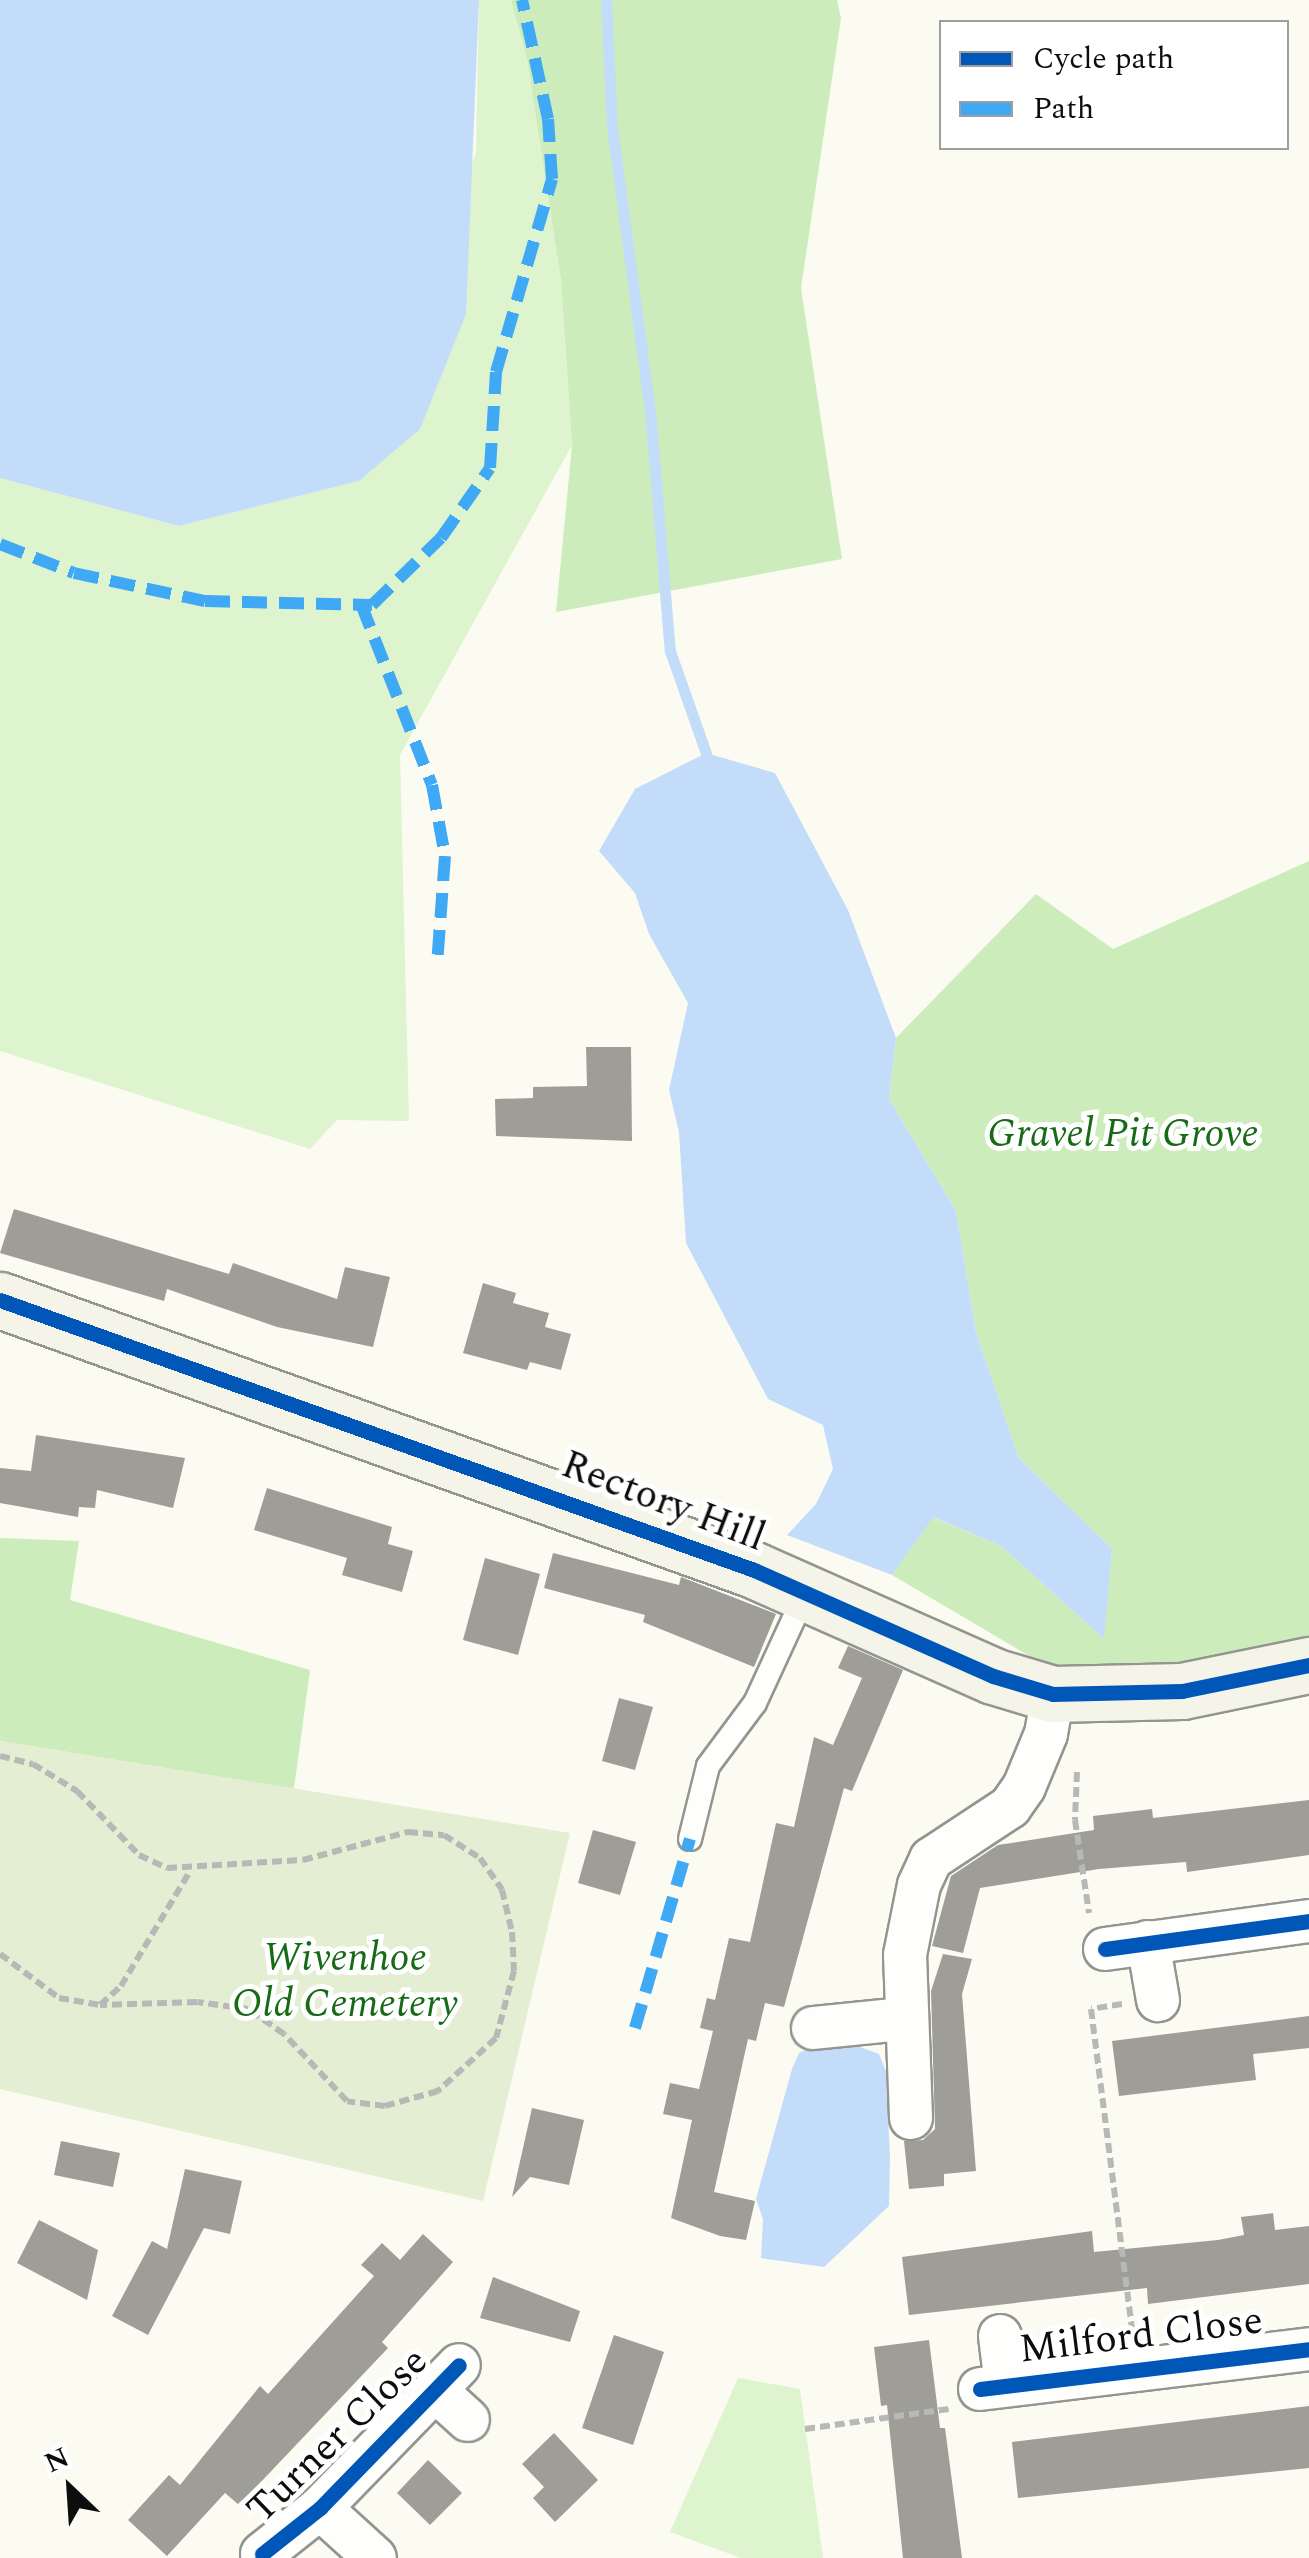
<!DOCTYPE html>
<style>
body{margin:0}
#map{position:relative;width:1309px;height:2558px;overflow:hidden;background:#fbfbf1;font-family:Spectral,serif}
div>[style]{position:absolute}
.green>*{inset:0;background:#def4ce}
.forest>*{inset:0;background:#ccecbc}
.cemetery>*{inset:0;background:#e3eed3}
.water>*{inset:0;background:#c3dcf9}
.stream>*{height:11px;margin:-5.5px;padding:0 5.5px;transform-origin:5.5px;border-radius:5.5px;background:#c3dcf9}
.building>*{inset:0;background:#9e9d97}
.path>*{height:6px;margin-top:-3px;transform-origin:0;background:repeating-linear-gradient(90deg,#b8b8b6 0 10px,transparent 0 15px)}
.roads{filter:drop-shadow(2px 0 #949490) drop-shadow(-2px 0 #949490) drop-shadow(0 2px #949490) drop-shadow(0 -2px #949490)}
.lane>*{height:22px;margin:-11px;padding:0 11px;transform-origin:11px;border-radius:11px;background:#fefefd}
.street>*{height:42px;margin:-21px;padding:0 21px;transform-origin:21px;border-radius:21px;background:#fefefd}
.secondary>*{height:55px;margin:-27.5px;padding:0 27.5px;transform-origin:27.5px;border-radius:27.5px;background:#f4f5e8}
.quiet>*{height:12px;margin-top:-6px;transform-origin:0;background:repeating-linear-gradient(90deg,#3fa9f5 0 25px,transparent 0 37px)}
.cycleway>*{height:15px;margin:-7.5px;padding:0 7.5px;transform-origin:7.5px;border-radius:7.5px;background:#0057b8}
span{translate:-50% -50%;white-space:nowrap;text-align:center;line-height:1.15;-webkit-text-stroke:10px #fff;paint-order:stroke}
.park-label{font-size:40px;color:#186b16;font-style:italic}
.street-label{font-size:40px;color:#0d0d0d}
.legend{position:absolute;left:939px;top:20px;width:350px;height:130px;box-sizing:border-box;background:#fff;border:2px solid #9e9e9e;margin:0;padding:12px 18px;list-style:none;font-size:30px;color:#0d0d0d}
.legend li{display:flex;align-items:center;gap:20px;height:50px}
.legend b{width:50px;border:2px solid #9e9e9e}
.north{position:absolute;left:20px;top:2438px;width:100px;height:100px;-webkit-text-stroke:8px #fff;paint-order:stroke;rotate:335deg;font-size:28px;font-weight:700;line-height:40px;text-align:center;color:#0d0d0d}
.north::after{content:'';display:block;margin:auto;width:35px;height:45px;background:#0d0d0d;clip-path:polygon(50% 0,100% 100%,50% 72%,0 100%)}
</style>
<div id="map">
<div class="green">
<div style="clip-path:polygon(479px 0,511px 0,527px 59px,561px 281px,572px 445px,400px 755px,409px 1121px,337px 1120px,310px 1149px,0 1051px,0 478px,179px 526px,359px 481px,476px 152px)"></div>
<div style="clip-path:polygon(738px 2378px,800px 2389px,823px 2558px,741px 2558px,670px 2532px)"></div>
</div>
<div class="forest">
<div style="clip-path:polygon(511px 0,837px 0,841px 18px,801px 288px,842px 559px,556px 612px,572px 445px,561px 281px,527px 59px)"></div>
<div style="clip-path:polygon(1309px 861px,1309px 1647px,1166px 1683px,1053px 1670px,892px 1575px,932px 1517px,1001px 1546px,1103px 1638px,1112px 1549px,1018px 1457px,976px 1332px,956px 1211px,889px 1099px,896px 1038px,1036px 894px,1113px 949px)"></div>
<div style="clip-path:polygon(0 1538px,79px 1541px,70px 1600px,310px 1670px,294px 1789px,0 1741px)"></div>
</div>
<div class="cemetery">
<div style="clip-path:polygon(0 1741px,570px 1833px,483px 2201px,0 2089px)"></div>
</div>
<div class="water">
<div style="clip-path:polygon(0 0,479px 0,466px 314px,420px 429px,359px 481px,179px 526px,0 478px)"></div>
<div style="clip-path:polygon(706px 753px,775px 773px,848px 910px,896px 1038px,889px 1099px,956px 1211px,976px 1332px,1018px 1457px,1112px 1549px,1104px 1639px,1001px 1546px,933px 1517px,892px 1575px,787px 1535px,816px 1504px,833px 1469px,823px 1425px,768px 1399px,686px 1243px,679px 1132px,669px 1090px,688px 1003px,649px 934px,635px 893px,599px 851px,635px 789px)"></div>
<div style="clip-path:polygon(817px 2045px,854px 2045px,879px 2054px,886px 2071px,890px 2158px,889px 2206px,824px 2267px,761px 2258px,763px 2219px,756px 2199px,792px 2069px,799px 2053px)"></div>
</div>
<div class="stream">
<div style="left:606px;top:0;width:127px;rotate:87.3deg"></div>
<div style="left:612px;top:127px;width:286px;rotate:82.4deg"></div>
<div style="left:650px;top:410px;width:242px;rotate:85.3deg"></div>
<div style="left:670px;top:651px;width:108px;rotate:70.6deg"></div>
</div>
<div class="building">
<div style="clip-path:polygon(586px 1047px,631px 1047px,632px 1141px,496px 1136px,495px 1099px,533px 1098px,533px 1087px,587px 1086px)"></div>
<div style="clip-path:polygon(14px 1209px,229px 1274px,233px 1263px,337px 1299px,345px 1267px,390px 1277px,373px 1347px,277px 1327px,167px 1289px,164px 1301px,0 1253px)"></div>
<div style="clip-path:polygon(483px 1283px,516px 1293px,513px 1303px,549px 1313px,545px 1327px,571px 1334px,561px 1370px,530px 1362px,527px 1370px,463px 1353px)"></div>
<div style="clip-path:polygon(36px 1435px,185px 1458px,173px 1508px,97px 1490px,95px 1508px,79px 1507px,78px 1517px,0 1503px,0 1468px,31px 1471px)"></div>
<div style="clip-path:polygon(267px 1488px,392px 1527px,388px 1544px,413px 1551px,402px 1592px,342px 1575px,347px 1558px,254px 1530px)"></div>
<div style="clip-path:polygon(553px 1553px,679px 1585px,681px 1577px,776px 1614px,754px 1667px,643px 1622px,645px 1615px,544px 1588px)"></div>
<div style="clip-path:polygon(485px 1558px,540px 1574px,518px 1655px,463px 1640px)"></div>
<div style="clip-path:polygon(848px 1646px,903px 1670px,852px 1791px,844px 1788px,784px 2007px,765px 2003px,756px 2041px,748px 2039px,714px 2192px,755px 2201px,746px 2240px,720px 2236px,671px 2218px,692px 2120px,663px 2114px,670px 2083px,699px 2089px,713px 2031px,700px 2028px,707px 1998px,715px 2000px,729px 1938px,750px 1942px,776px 1823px,794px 1827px,814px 1737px,833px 1745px,862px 1678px,838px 1668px)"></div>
<div style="clip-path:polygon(619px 1698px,653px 1707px,635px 1770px,602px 1761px)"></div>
<div style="clip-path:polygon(1309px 1800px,1309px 1855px,1187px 1872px,1186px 1862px,1099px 1869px,980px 1888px,963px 1953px,932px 1946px,951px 1876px,998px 1845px,1094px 1830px,1093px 1816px,1152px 1809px,1153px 1818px)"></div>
<div style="clip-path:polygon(593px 1830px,636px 1842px,620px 1895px,578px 1883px)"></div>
<div style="clip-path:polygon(943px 1954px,972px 1959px,962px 1994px,976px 2171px,944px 2174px,944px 2186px,909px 2189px,904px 2141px,923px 2140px,935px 2129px,931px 1991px)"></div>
<div style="clip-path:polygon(1309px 2016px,1309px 2048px,1253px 2054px,1256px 2080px,1119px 2096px,1112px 2041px)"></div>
<div style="clip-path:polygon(532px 2108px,584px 2120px,569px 2185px,530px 2177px,512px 2197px)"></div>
<div style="clip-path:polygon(61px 2141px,120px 2153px,113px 2187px,54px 2175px)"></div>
<div style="clip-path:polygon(185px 2169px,242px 2181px,230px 2234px,204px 2228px,148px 2335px,112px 2316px,152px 2241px,167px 2249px)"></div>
<div style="clip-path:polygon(1273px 2213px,1275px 2230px,1309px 2226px,1309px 2284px,1148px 2304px,1147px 2288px,909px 2315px,902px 2257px,1092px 2231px,1094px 2252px,1218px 2240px,1244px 2235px,1241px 2217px)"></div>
<div style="clip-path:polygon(39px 2220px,98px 2250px,87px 2300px,17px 2263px)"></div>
<div style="clip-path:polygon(423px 2234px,453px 2262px,382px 2342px,388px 2348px,239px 2505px,225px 2493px,167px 2556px,128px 2520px,169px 2475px,180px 2485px,260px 2386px,268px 2394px,374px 2276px,361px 2265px,382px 2243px,400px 2260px)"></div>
<div style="clip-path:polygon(493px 2277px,580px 2311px,570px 2342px,480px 2318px)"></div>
<div style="clip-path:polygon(614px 2335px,664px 2352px,633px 2445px,582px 2428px)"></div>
<div style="clip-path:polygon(929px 2340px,940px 2428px,945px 2428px,962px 2558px,903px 2558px,887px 2405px,881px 2406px,874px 2347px)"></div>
<div style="clip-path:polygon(1309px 2406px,1309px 2468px,1018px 2498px,1012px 2442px)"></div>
<div style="clip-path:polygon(554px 2433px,598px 2480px,555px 2522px,533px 2498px,544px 2487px,522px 2464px)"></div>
<div style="clip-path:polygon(428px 2460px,462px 2493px,430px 2525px,397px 2493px)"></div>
</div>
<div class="path">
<div style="left:0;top:1756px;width:34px;rotate:14deg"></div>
<div style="left:33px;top:1764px;width:52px;rotate:31.5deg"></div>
<div style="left:77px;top:1791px;width:89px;rotate:45.9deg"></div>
<div style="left:139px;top:1855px;width:31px;rotate:25deg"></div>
<div style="left:167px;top:1868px;width:136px;rotate:-3.4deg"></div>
<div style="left:303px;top:1860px;width:109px;rotate:-14.9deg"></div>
<div style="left:408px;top:1832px;width:36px;rotate:5deg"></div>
<div style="left:444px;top:1835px;width:43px;rotate:32.6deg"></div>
<div style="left:480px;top:1858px;width:39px;rotate:55deg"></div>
<div style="left:502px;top:1890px;width:43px;rotate:76.6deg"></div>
<div style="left:512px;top:1932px;width:39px;rotate:87deg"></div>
<div style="left:514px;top:1971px;width:69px;rotate:105deg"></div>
<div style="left:496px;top:2038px;width:79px;rotate:137.6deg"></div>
<div style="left:438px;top:2091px;width:55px;rotate:164.2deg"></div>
<div style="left:385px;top:2106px;width:38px;rotate:-173deg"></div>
<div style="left:347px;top:2101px;width:92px;rotate:-133.2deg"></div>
<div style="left:284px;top:2034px;width:44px;rotate:-145.2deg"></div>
<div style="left:248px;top:2009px;width:51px;rotate:-172.2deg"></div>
<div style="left:197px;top:2002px;width:97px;rotate:178.2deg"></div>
<div style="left:1077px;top:1772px;width:48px;rotate:92.4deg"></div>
<div style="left:1075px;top:1820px;width:94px;rotate:81.4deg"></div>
<div style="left:0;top:1954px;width:74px;rotate:36.7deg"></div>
<div style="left:59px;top:1998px;width:42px;rotate:9.7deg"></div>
<div style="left:100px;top:2005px;width:28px;rotate:-42deg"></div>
<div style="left:121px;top:1986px;width:134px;rotate:-59deg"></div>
<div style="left:1122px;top:2004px;width:31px;rotate:171deg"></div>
<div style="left:1091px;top:2009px;width:325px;rotate:82.7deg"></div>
<div style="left:805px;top:2429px;width:145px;rotate:-7.9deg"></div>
</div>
<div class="roads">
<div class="lane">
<div style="left:690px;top:1839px;width:75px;rotate:-76.1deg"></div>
<div style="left:708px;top:1766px;width:79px;rotate:-53.3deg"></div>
<div style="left:755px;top:1703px;width:122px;rotate:-65.3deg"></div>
</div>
<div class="street">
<div style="left:1148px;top:1942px;width:59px;rotate:80.2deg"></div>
<div style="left:1105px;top:1949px;width:206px;rotate:-7.8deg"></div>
<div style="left:813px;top:2028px;width:90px;rotate:-5.7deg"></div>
<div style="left:911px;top:2118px;width:163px;rotate:-92.1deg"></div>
<div style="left:905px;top:1955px;width:71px;rotate:-78.7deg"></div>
<div style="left:919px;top:1885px;width:29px;rotate:-65deg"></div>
<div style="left:931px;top:1859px;width:95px;rotate:-33.4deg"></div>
<div style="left:1010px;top:1807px;width:24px;rotate:-55deg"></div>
<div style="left:1024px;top:1787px;width:57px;rotate:-67.5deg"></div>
<div style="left:1046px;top:1734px;width:41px;rotate:-80.1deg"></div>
<div style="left:1000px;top:2336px;width:49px;rotate:83deg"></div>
<div style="left:980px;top:2389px;width:331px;rotate:-6.9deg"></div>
<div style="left:436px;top:2391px;width:43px;rotate:42.2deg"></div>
<div style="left:320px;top:2508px;width:74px;rotate:42.3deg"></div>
<div style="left:262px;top:2554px;width:74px;rotate:-38.4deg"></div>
<div style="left:320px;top:2508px;width:199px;rotate:-45.8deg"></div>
</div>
<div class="secondary">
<div style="left:0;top:1300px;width:801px;rotate:19.7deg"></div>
<div style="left:754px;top:1570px;width:261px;rotate:23.9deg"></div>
<div style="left:993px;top:1676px;width:63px;rotate:16.7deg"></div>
<div style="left:1053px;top:1694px;width:129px;rotate:-1.3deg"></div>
<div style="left:1182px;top:1691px;width:130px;rotate:-11.6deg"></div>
</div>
</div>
<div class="quiet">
<div style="left:0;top:544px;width:79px;rotate:21.4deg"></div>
<div style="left:74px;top:573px;width:134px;rotate:12.1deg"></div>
<div style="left:205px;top:601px;width:167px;rotate:1.4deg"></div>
<div style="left:372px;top:605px;width:96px;rotate:-44.2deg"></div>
<div style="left:441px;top:538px;width:85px;rotate:-55deg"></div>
<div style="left:490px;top:468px;width:96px;rotate:-86.4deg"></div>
<div style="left:496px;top:372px;width:201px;rotate:-73.8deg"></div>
<div style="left:552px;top:179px;width:60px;rotate:-93.8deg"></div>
<div style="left:548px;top:119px;width:122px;rotate:-102.3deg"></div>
<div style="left:361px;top:604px;width:194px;rotate:68.6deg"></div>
<div style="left:432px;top:785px;width:72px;rotate:79.6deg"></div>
<div style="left:445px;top:856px;width:110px;rotate:94.2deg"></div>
<div style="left:635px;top:2028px;width:197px;rotate:-73.8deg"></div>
</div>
<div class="cycleway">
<div style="left:0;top:1300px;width:801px;rotate:19.7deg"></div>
<div style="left:754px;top:1570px;width:261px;rotate:23.9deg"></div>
<div style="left:993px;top:1676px;width:63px;rotate:16.7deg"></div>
<div style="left:1053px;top:1694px;width:129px;rotate:-1.3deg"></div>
<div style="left:1182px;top:1691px;width:130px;rotate:-11.6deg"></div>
<div style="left:1105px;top:1949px;width:206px;rotate:-7.8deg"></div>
<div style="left:980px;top:2389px;width:331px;rotate:-6.9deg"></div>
<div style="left:262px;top:2554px;width:74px;rotate:-38.4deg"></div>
<div style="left:320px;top:2508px;width:199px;rotate:-45.8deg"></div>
</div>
<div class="park-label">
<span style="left:1123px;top:1135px">Gravel Pit Grove</span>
<span style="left:345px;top:1982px">Wivenhoe<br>Old Cemetery</span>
</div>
<div class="street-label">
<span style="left:663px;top:1502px;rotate:21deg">Rectory Hill</span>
<span style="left:1141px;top:2336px;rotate:-7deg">Milford Close</span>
<span style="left:338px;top:2436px;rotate:-44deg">Turner Close</span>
</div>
<ul class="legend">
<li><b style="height:12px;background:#0057b8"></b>Cycle path</li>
<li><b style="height:12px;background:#3fa9f5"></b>Path</li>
</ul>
<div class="north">N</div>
</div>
